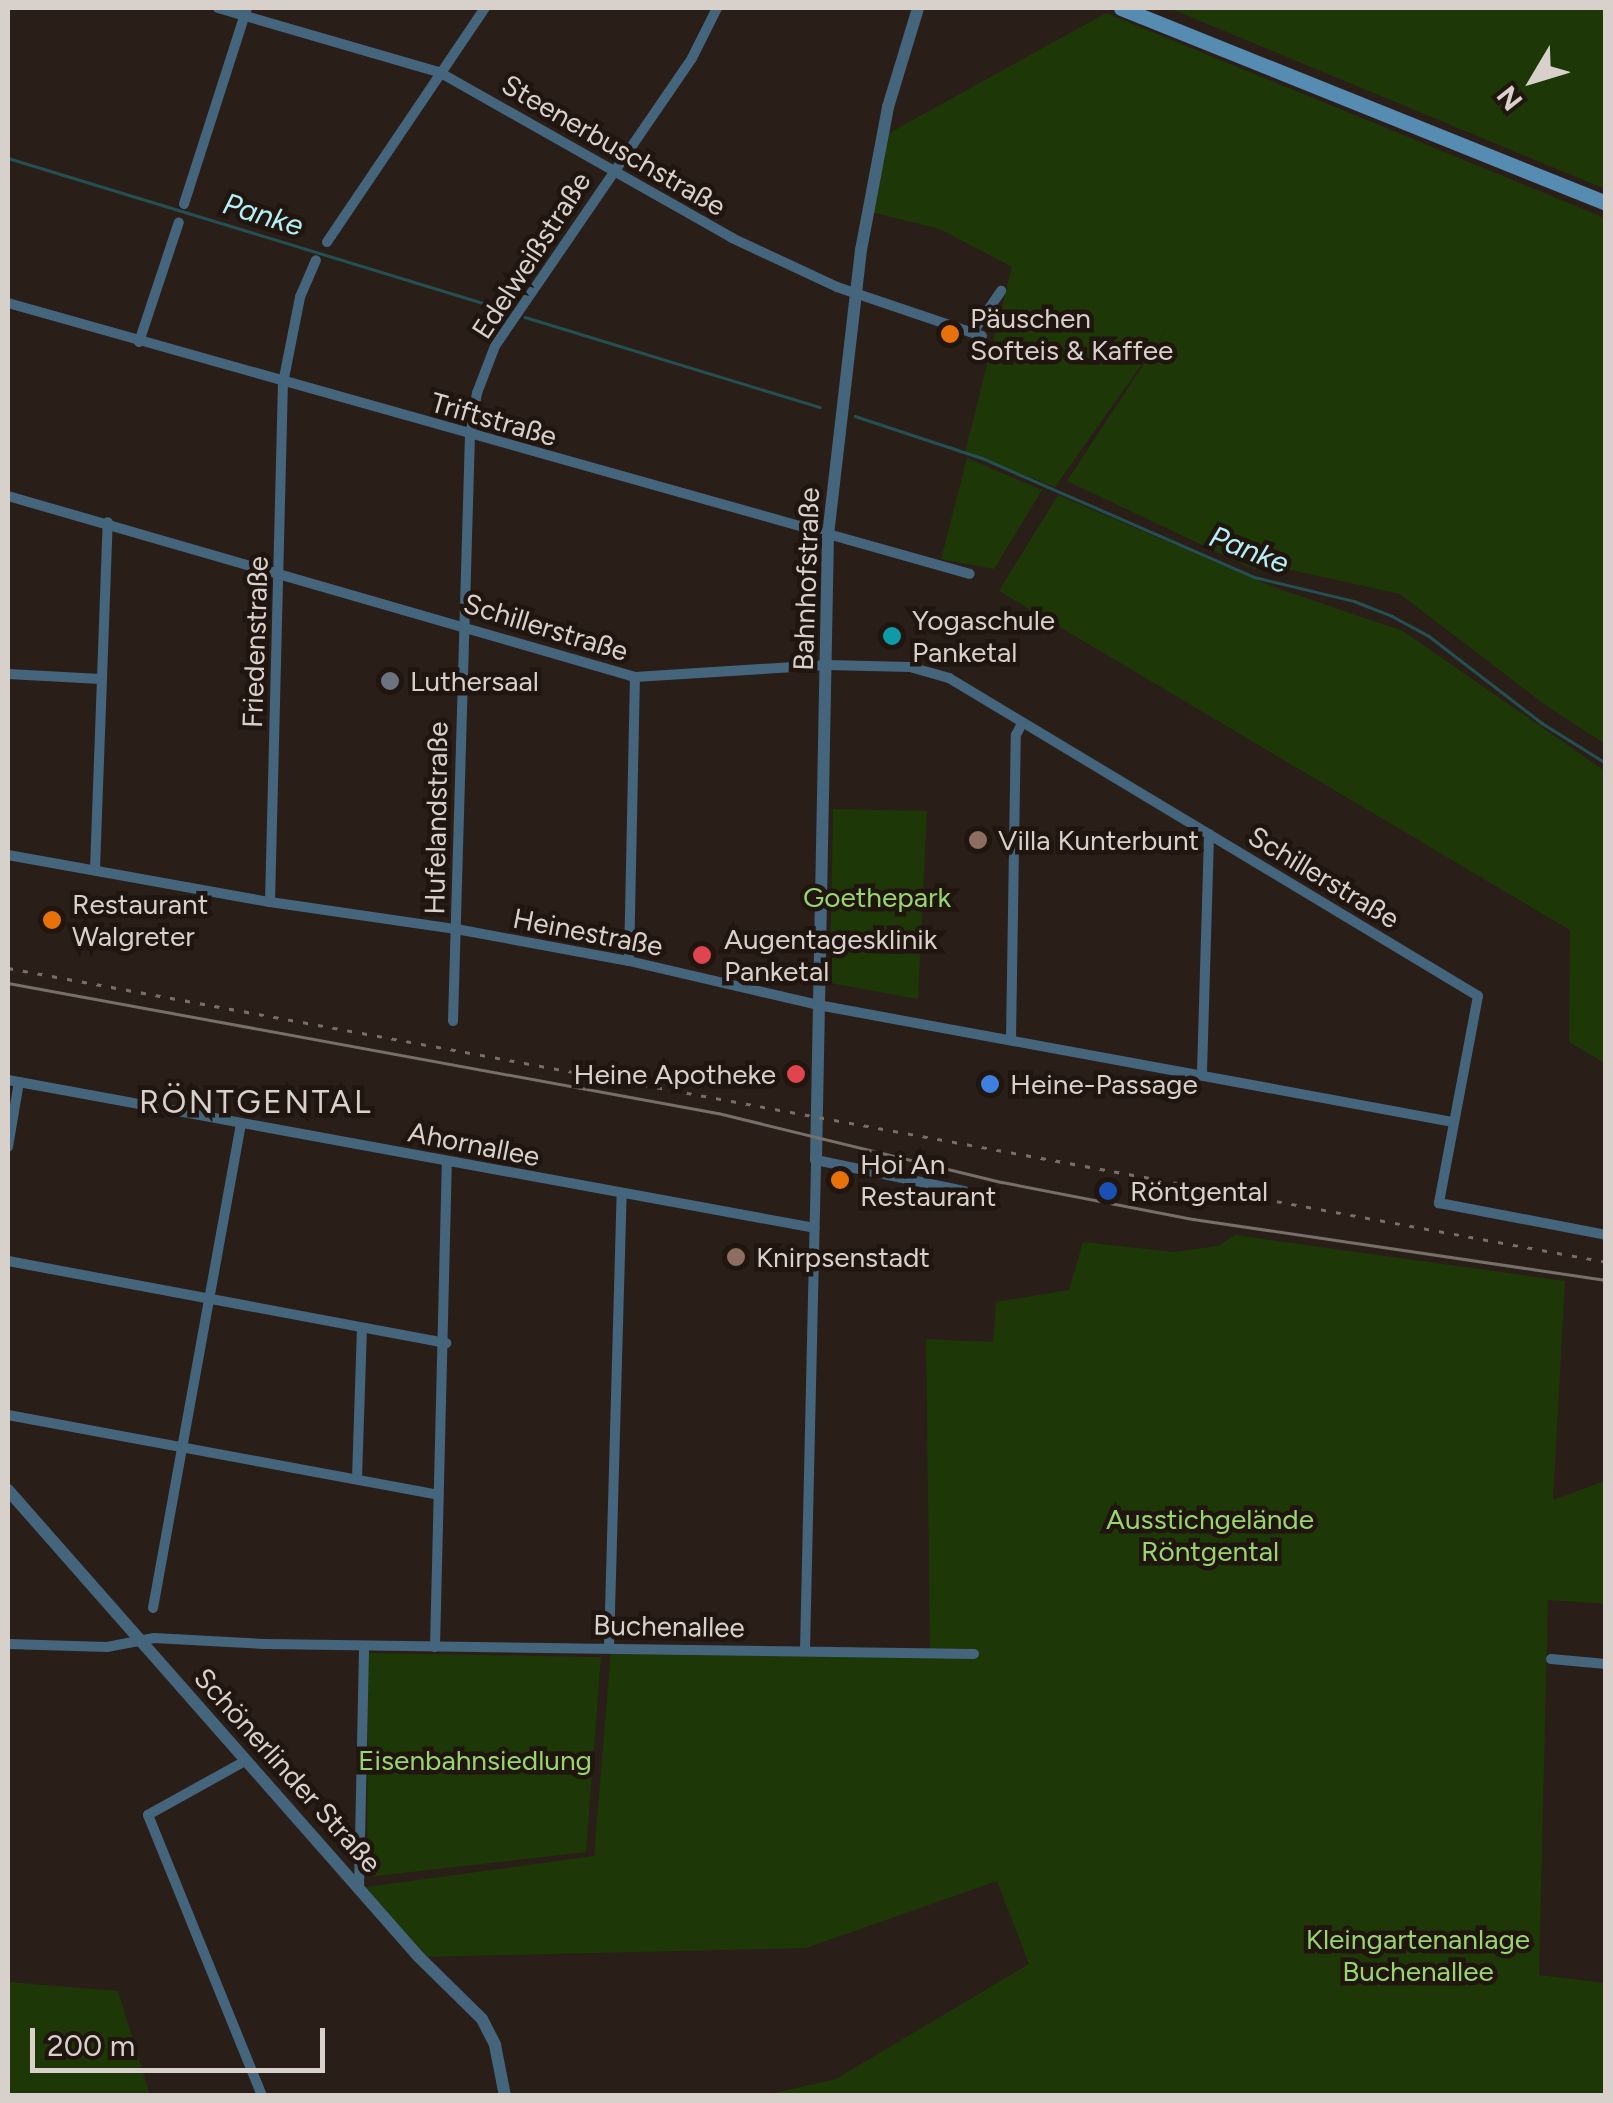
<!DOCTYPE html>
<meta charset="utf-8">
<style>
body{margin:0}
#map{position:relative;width:1613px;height:2103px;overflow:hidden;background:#291f18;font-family:Figtree,sans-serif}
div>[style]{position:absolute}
.green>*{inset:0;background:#1d3707}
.stream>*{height:2.5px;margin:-1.25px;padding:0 1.25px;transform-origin:1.25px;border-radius:1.25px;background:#245054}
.minor>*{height:10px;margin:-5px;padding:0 5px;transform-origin:5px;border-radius:5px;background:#45657d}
.tertiary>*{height:12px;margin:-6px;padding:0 6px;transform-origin:6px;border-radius:6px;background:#45657d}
.secondary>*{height:15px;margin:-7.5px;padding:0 7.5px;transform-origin:7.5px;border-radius:7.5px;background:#568bb2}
.tram>*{height:2.5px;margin:-1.25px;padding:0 1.25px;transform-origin:1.25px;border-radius:1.25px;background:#776f69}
.rail>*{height:2.5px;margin-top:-1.25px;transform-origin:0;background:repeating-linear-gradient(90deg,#776f69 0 5px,transparent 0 15px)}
.dots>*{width:28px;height:28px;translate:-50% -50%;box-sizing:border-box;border:5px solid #20150f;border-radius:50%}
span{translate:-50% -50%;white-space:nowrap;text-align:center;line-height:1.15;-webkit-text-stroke:9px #20150f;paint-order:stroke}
.street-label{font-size:28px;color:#d7d0cb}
.poi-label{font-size:28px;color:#d7d0cb}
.left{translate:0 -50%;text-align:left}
.right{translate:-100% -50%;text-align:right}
.park-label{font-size:28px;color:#98d66d}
.water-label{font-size:30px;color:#b4eff6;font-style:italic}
.quarter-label{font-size:32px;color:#d7d0cb;letter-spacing:2.5px}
.frame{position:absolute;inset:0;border:10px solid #d7d0cb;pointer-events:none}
.north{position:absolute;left:1483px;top:30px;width:100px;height:100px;-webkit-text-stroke:8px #20150f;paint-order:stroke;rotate:232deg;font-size:28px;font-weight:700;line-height:40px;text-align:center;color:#d7d0cb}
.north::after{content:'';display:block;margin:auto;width:35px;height:45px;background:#d7d0cb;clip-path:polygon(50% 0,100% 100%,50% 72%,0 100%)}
.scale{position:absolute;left:30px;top:2028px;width:295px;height:45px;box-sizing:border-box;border:5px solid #d7d0cb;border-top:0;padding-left:12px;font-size:30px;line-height:35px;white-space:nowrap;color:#d7d0cb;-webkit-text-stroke:8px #20150f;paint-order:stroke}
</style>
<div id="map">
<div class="green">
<div style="clip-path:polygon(1169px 8px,1605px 8px,1605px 189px)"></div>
<div style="clip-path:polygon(1106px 13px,1605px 218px,1605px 744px,1544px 704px,1400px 594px,1264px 564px,1255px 570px,1067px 481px,1168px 327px,1055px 487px,965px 452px,1012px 267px,940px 229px,871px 212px,882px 137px)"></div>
<div style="clip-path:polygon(967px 458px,1042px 490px,994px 569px,941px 559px)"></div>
<div style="clip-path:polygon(1058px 495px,1276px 588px,1403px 631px,1605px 771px,1605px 1063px,1569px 1042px,1570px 930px,999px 591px)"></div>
<div style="clip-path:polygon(833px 809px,927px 811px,918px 999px,830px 983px)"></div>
<div style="clip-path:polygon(1235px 1235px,1565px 1281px,1553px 1500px,1605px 1481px,1606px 1604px,1548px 1600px,1539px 1975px,1605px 1983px,1605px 2095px,765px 2095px,836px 2079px,1029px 1964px,997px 1881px,806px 1948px,419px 1957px,359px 1888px,594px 1856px,611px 1651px,930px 1657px,926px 1339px,993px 1342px,996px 1302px,1069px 1290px,1083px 1242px,1174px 1252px,1218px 1246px)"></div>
<div style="clip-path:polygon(368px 1653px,601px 1657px,586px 1852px,367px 1877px)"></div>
<div style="clip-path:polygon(8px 1982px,118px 1991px,150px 2095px,8px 2095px)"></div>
</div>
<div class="stream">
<div style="left:8px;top:158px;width:521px;rotate:16.97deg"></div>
<div style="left:525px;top:317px;width:308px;rotate:17deg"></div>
<div style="left:855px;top:416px;width:134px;rotate:18.3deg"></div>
<div style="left:982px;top:458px;width:297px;rotate:23.6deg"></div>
<div style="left:1254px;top:577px;width:103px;rotate:13.5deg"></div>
<div style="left:1354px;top:601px;width:41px;rotate:21.5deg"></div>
<div style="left:1392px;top:616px;width:42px;rotate:28.4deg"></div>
<div style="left:1429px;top:636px;width:143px;rotate:37.6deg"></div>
<div style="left:1542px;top:723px;width:75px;rotate:32deg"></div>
</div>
<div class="minor">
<div style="left:218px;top:8px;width:230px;rotate:16.2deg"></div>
<div style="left:439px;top:72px;width:337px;rotate:29.5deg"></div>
<div style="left:732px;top:238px;width:116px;rotate:25deg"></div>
<div style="left:837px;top:287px;width:153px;rotate:18.7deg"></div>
<div style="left:184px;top:204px;width:206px;rotate:-72.2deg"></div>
<div style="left:327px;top:242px;width:282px;rotate:-56deg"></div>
<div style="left:8px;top:303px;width:999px;rotate:15.73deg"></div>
<div style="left:973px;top:332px;width:50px;rotate:-55.7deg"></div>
<div style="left:139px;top:342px;width:126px;rotate:-71.6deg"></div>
<div style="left:8px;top:496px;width:653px;rotate:16.1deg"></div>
<div style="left:635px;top:677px;width:192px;rotate:-3.6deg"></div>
<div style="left:827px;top:665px;width:83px;rotate:1.4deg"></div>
<div style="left:910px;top:667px;width:41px;rotate:15.8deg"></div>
<div style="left:949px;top:678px;width:617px;rotate:31.01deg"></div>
<div style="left:1478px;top:996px;width:211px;rotate:100.7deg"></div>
<div style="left:1439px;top:1203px;width:170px;rotate:10.8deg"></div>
<div style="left:8px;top:674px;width:93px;rotate:3.1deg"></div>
<div style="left:8px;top:855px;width:266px;rotate:10.2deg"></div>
<div style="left:270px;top:902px;width:188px;rotate:8.3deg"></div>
<div style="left:456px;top:929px;width:176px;rotate:10.5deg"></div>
<div style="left:629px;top:961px;width:194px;rotate:13.1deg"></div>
<div style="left:818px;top:1005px;width:646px;rotate:10.44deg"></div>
<div style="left:95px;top:869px;width:347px;rotate:-87.9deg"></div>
<div style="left:270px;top:902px;width:519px;rotate:-88.57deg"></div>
<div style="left:283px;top:383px;width:88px;rotate:-78.8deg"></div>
<div style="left:300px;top:297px;width:40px;rotate:-66.6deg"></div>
<div style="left:629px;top:961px;width:284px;rotate:-88.8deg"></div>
<div style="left:453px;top:1021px;width:585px;rotate:-88.34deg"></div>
<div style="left:470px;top:436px;width:44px;rotate:-80.8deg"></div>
<div style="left:477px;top:393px;width:50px;rotate:-69deg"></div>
<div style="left:495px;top:346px;width:349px;rotate:-55.6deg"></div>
<div style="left:692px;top:58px;width:56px;rotate:-63.4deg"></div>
<div style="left:1011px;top:1039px;width:304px;rotate:-89.1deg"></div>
<div style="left:1016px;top:735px;width:13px;rotate:-63deg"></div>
<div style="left:1202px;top:1072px;width:238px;rotate:-88.3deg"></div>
<div style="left:8px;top:1080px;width:820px;rotate:10.39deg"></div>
<div style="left:8px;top:1147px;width:66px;rotate:-80.4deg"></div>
<div style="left:8px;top:1261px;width:446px;rotate:10.6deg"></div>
<div style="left:8px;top:1415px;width:438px;rotate:10.5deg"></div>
<div style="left:357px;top:1478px;width:150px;rotate:-88.1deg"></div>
<div style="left:153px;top:1608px;width:492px;rotate:-79.7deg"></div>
<div style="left:8px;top:1644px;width:99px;rotate:1.7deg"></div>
<div style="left:107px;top:1647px;width:48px;rotate:-10.8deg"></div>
<div style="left:154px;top:1638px;width:112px;rotate:3.1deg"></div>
<div style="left:266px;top:1644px;width:708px;rotate:0.81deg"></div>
<div style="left:435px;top:1647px;width:485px;rotate:-88.6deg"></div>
<div style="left:609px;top:1647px;width:452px;rotate:-88.4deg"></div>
<div style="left:805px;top:1650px;width:490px;rotate:-88.7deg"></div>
<div style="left:816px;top:1160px;width:152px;rotate:11.8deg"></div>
<div style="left:1551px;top:1659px;width:55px;rotate:5.2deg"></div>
<div style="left:245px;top:1761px;width:111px;rotate:150.9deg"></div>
<div style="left:148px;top:1815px;width:303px;rotate:67.9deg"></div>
<div style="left:359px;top:1888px;width:242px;rotate:-88.8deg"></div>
</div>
<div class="tertiary">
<div style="left:816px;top:1160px;width:625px;rotate:-88.9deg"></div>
<div style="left:828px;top:535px;width:287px;rotate:-83.4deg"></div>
<div style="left:861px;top:250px;width:146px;rotate:-79.3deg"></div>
<div style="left:888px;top:107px;width:103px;rotate:-73.1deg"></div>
<div style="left:8px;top:1490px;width:622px;rotate:48.65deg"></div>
<div style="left:419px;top:1957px;width:88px;rotate:44.5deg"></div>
<div style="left:482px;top:2019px;width:29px;rotate:63deg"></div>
<div style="left:495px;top:2045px;width:52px;rotate:78.9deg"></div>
</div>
<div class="secondary">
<div style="left:1121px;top:8px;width:523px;rotate:21.9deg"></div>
</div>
<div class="tram">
<div style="left:8px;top:983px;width:722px;rotate:10.38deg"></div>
<div style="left:718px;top:1113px;width:292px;rotate:13.7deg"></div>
<div style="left:1002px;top:1182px;width:195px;rotate:11deg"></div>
<div style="left:1193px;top:1219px;width:417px;rotate:8.4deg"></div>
</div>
<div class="rail">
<div style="left:8px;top:968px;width:1625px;rotate:10.42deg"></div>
</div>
<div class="dots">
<div style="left:950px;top:334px;background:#e8710a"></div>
<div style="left:892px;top:636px;background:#0f9aa8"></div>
<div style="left:390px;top:681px;background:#6b7280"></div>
<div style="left:978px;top:840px;background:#8d6e63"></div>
<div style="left:52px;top:920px;background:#e8710a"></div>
<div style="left:702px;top:955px;background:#e0444e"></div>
<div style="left:796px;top:1074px;background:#e0444e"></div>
<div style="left:990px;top:1084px;background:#3f7fe0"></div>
<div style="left:840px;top:1180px;background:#e8710a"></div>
<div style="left:1108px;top:1191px;background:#1a4fb4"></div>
<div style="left:736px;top:1257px;background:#8d6e63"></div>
</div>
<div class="street-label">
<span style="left:614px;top:145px;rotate:30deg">Steenerbuschstraße</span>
<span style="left:531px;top:255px;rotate:-57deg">Edelweißstraße</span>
<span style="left:494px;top:419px;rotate:16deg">Triftstraße</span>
<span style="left:806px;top:579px;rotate:-88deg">Bahnhofstraße</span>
<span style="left:546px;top:627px;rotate:17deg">Schillerstraße</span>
<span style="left:255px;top:642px;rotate:-88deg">Friedenstraße</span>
<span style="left:436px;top:818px;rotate:-89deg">Hufelandstraße</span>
<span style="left:1324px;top:877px;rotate:31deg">Schillerstraße</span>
<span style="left:588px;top:932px;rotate:11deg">Heinestraße</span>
<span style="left:474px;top:1144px;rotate:11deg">Ahornallee</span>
<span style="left:669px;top:1626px;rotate:1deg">Buchenallee</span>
<span style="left:288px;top:1770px;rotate:48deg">Schönerlinder Straße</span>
</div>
<div class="poi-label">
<span class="left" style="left:970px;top:334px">Päuschen<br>Softeis &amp; Kaffee</span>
<span class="left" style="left:912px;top:636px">Yogaschule<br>Panketal</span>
<span class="left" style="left:410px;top:681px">Luthersaal</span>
<span class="left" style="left:998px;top:840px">Villa Kunterbunt</span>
<span class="left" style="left:72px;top:920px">Restaurant<br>Walgreter</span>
<span class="left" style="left:724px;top:955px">Augentagesklinik<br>Panketal</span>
<span class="right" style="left:776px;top:1074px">Heine Apotheke</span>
<span class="left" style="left:1010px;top:1084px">Heine-Passage</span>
<span class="left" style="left:860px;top:1180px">Hoi An<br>Restaurant</span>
<span class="left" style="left:1130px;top:1191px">Röntgental</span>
<span class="left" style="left:756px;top:1257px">Knirpsenstadt</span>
</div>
<div class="park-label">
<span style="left:877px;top:897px">Goethepark</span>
<span style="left:1210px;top:1535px">Ausstichgelände<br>Röntgental</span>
<span style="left:475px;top:1760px">Eisenbahnsiedlung</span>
<span style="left:1418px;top:1955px">Kleingartenanlage<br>Buchenallee</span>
</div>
<div class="water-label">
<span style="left:263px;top:215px;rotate:17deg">Panke</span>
<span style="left:1249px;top:550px;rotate:21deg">Panke</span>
</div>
<div class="quarter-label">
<span style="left:256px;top:1102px">RÖNTGENTAL</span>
</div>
<div class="frame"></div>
<div class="north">N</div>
<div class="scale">200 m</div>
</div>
